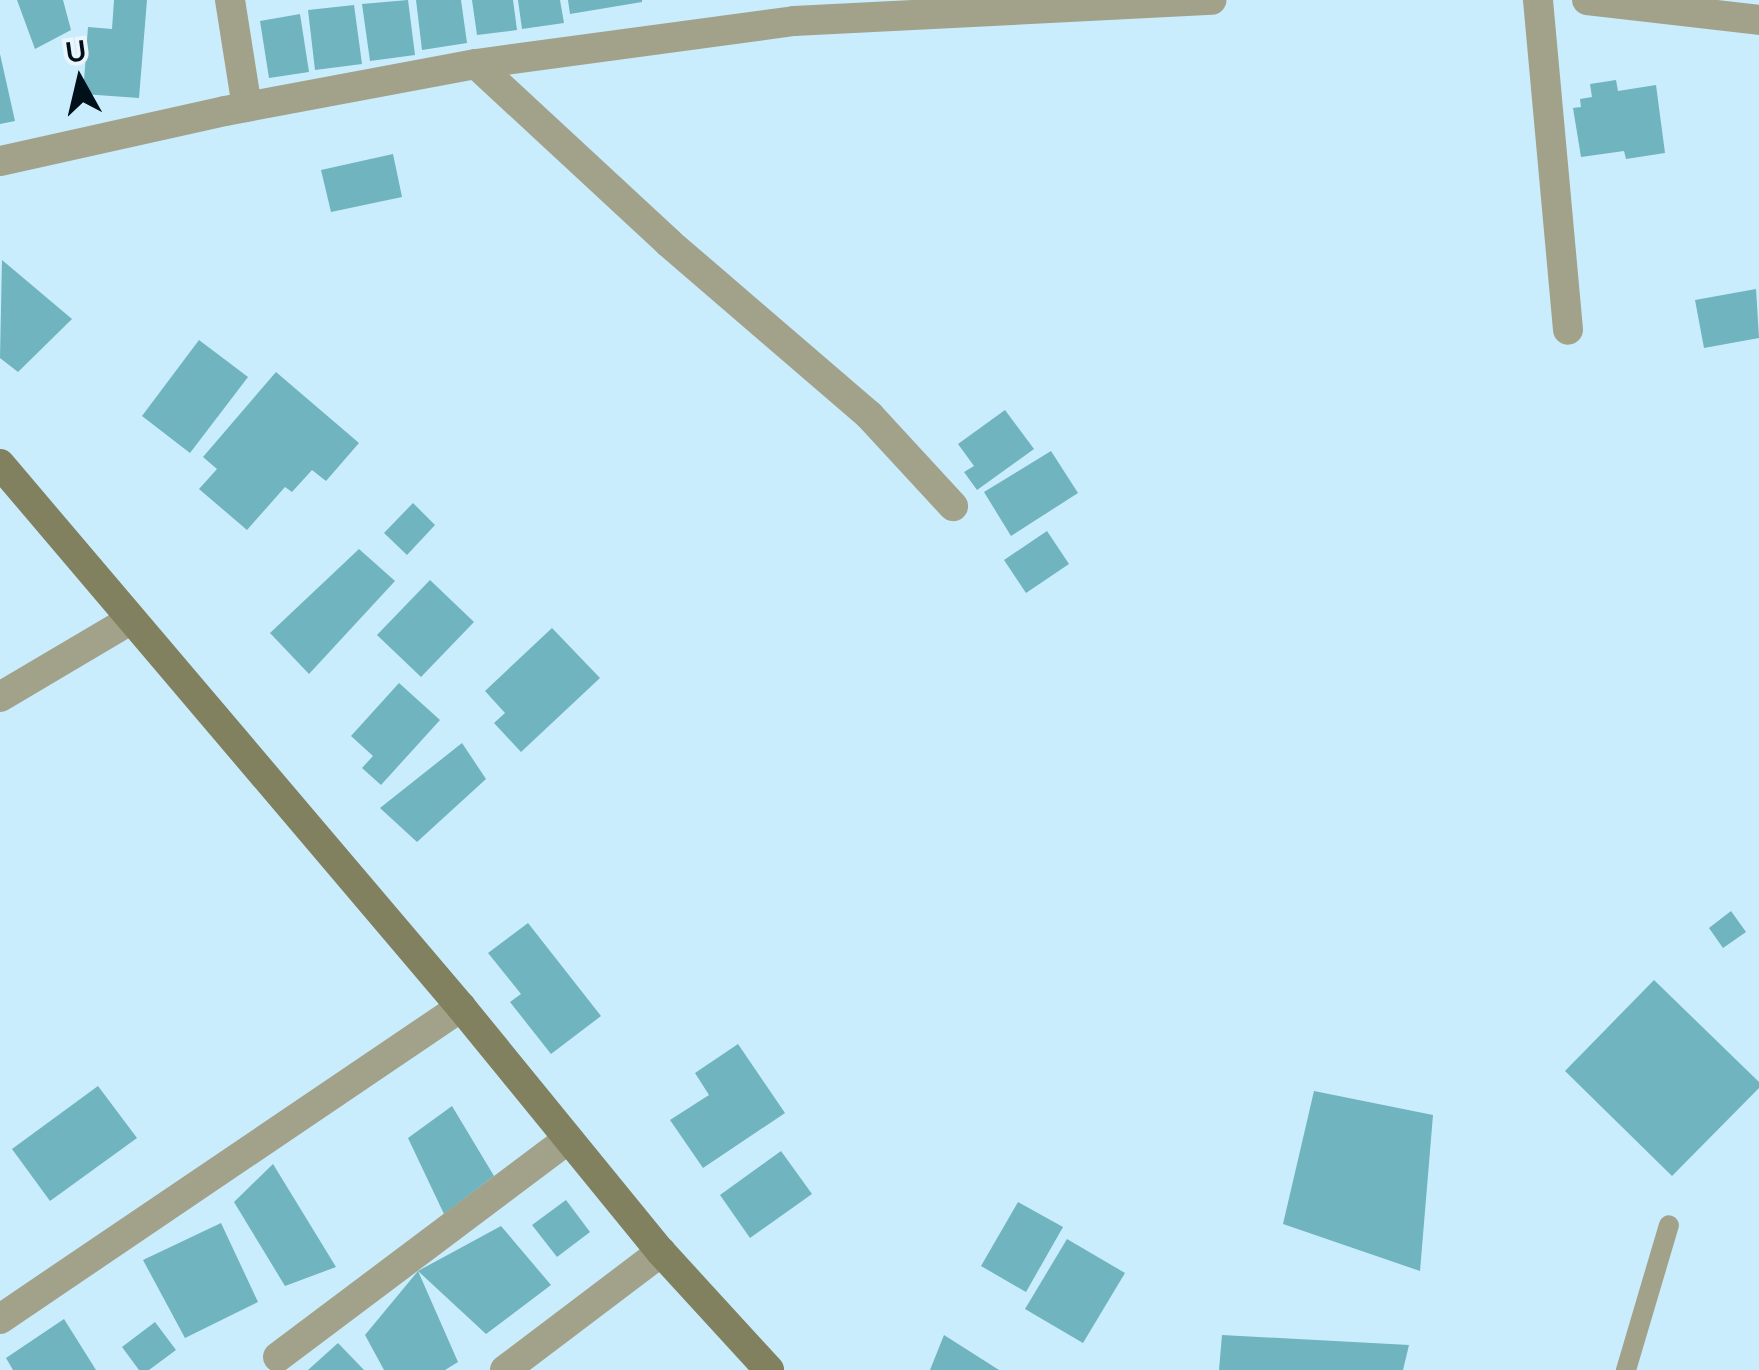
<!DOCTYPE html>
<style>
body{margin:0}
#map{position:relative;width:1759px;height:1370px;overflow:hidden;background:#caedfd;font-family:Lato,sans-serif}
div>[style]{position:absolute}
.building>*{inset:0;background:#6fb4be}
.lane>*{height:20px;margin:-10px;padding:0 10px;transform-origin:10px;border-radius:10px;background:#a2a28b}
.street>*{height:30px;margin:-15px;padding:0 15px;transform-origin:15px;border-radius:15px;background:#a2a28b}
.secondary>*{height:30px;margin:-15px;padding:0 15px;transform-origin:15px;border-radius:15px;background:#81815f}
span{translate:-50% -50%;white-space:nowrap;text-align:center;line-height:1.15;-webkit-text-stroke:8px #eaf6fb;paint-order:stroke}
.north{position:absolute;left:30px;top:30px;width:100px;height:100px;-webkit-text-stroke:8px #eaf6fb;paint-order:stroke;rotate:352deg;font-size:28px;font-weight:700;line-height:40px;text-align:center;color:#00101a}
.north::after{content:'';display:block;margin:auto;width:35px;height:45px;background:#00101a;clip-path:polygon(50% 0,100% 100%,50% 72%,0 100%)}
</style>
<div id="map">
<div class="building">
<div style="clip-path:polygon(17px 0,63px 0,71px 30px,35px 49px)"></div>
<div style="clip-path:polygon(114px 0,147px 0,139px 98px,83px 94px,88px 27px,112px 29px)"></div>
<div style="clip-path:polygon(408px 0,415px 55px,370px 61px,362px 4px)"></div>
<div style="clip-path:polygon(416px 0,461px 0,467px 43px,422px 50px)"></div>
<div style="clip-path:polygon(472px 0,513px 0,517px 30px,477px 35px)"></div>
<div style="clip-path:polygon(518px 0,560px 0,564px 23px,522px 29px)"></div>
<div style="clip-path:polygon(568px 0,642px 0,642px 2px,570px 14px)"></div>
<div style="clip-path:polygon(354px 5px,362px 64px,315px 70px,308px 10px)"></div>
<div style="clip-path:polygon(300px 14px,309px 72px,269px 78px,260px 21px)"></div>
<div style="clip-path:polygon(0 54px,15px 121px,0 124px)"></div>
<div style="clip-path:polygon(1616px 80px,1618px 91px,1656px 85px,1665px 153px,1626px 159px,1624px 151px,1581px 157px,1573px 108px,1581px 107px,1580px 99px,1592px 97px,1590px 84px)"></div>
<div style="clip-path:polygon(393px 154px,402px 197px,331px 212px,321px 170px)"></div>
<div style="clip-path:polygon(2px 260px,72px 319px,18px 372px,0 358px)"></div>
<div style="clip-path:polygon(1756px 289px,1759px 338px,1704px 348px,1695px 300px)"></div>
<div style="clip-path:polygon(199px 340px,248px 377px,190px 453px,142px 416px)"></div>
<div style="clip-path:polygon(276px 372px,359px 443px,326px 481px,312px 470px,292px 492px,285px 487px,247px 530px,199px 489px,217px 469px,203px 457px)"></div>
<div style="clip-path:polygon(1005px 410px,1034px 449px,977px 490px,964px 472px,974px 466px,958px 444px)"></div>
<div style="clip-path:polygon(1051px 451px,1078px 493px,1011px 536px,984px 492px)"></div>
<div style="clip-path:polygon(413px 503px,435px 525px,407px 555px,384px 533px)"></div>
<div style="clip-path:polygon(1047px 531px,1069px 564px,1026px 593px,1004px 560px)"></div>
<div style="clip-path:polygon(359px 549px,395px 581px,309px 674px,270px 633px)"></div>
<div style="clip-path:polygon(430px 580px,474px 622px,421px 677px,377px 635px)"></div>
<div style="clip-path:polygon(552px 628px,600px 678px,521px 752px,494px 723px,505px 713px,485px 691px)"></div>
<div style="clip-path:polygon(399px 683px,440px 720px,381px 785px,362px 768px,373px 756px,351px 736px)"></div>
<div style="clip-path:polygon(462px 743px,486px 779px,417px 842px,380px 808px)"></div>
<div style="clip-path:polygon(1731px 911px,1746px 932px,1723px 948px,1709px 928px)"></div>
<div style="clip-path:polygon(528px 923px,601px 1016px,551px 1054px,510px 1002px,521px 994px,488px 953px)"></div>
<div style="clip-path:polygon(1654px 980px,1759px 1082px,1759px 1088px,1672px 1176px,1565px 1071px)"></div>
<div style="clip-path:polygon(738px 1044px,785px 1113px,703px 1168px,670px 1120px,709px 1095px,695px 1073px)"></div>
<div style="clip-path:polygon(98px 1086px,137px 1138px,50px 1201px,12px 1149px)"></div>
<div style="clip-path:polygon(1314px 1091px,1433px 1115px,1420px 1271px,1283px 1224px)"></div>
<div style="clip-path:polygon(452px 1106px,494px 1176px,444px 1214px,408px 1138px)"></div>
<div style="clip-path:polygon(781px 1151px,812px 1194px,750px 1238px,720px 1195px)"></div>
<div style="clip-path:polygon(273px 1164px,336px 1267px,285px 1286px,234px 1202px)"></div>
<div style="clip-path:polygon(566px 1200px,590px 1232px,557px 1257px,532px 1225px)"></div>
<div style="clip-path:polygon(1018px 1202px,1063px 1227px,1026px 1292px,981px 1266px)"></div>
<div style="clip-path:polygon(221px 1223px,258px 1302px,185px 1338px,143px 1260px)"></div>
<div style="clip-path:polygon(501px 1226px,551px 1285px,486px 1334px,418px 1271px,458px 1362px,445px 1370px,384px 1370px,365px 1335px,418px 1271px)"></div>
<div style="clip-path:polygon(1067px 1239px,1125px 1273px,1083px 1343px,1025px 1309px)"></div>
<div style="clip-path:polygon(64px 1319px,96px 1370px,13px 1370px,6px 1358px)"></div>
<div style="clip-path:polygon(155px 1322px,176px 1350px,149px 1370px,139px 1370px,122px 1347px)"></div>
<div style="clip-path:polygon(944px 1335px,999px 1370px,930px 1370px)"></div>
<div style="clip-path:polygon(1222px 1335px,1409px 1345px,1403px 1370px,1219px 1370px)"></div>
<div style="clip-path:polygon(338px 1343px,364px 1370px,308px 1370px)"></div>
</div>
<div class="lane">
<div style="left:1626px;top:1370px;width:151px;rotate:-73.5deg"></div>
</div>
<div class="street">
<div style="left:230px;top:0;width:108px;rotate:81deg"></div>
<div style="left:1538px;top:0;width:331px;rotate:84.8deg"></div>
<div style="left:1587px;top:0;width:173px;rotate:6.6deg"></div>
<div style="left:476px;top:64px;width:263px;rotate:42.8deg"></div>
<div style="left:669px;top:243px;width:264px;rotate:40.7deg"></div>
<div style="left:869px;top:415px;width:124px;rotate:47.3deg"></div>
<div style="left:0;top:161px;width:230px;rotate:-12.5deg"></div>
<div style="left:225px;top:111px;width:255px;rotate:-10.6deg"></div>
<div style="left:476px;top:64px;width:321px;rotate:-7.7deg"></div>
<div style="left:794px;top:21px;width:418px;rotate:-2.9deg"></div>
<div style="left:0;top:697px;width:151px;rotate:-30.6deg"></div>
<div style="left:0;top:1319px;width:557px;rotate:-34.09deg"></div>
<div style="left:278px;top:1357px;width:363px;rotate:-36.9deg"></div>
<div style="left:505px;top:1370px;width:196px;rotate:-37.1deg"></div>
</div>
<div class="secondary">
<div style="left:0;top:464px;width:712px;rotate:49.67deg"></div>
<div style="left:461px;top:1007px;width:316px;rotate:50.8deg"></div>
<div style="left:661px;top:1252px;width:160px;rotate:47.5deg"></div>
</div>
<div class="north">U</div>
</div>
